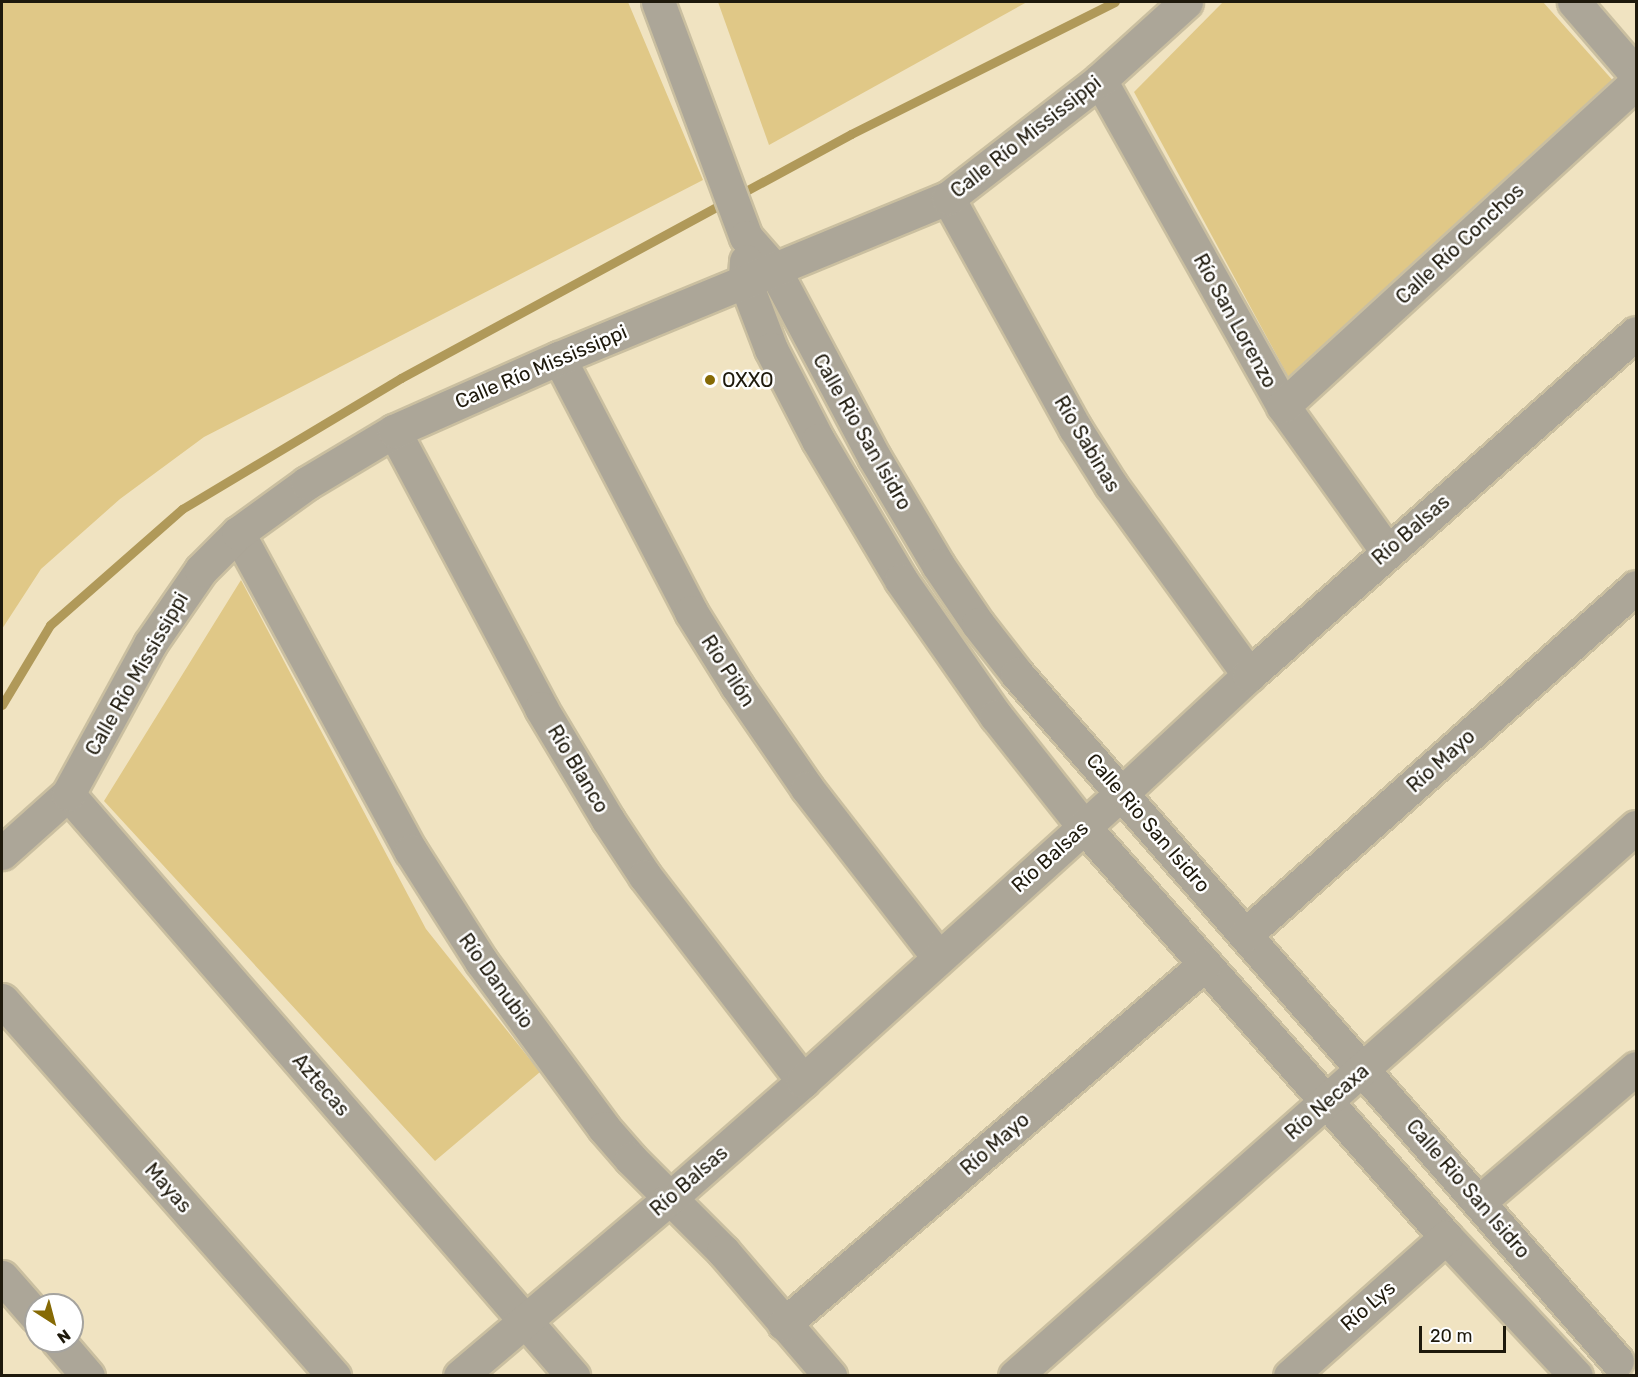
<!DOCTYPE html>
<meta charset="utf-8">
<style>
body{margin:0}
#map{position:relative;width:1638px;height:1377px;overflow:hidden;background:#f0e3c1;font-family:Rubik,sans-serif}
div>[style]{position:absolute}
.green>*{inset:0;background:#e0c887}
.stream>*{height:9px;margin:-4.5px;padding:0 4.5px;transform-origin:4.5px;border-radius:4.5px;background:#b09959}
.roads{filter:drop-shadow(2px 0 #cabfa0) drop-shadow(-2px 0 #cabfa0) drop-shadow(0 2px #cabfa0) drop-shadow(0 -2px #cabfa0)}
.minor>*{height:33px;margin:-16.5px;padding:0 16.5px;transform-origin:16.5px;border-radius:16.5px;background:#aca698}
.dots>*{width:16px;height:16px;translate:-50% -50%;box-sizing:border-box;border:3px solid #fff;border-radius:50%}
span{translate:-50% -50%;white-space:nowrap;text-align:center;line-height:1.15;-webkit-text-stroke:5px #fff;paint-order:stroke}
.street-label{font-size:20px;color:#1e190c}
.poi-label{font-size:20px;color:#1e190c}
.left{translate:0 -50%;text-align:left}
.frame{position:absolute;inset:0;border:3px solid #1e190c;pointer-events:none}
.north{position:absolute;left:24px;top:1293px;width:60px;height:60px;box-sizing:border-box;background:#fff;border:2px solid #a5a39e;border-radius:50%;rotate:144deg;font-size:16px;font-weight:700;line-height:24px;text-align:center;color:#1e190c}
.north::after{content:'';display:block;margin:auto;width:21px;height:27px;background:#866a05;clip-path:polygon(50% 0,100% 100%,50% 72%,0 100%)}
.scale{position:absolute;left:1419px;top:1326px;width:87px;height:27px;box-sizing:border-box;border:3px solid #1e190c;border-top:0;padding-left:8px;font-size:18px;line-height:21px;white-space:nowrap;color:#1e190c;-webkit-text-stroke:4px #fff;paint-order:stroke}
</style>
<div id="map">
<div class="green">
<div style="clip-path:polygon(2px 2px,628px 2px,703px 180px,204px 437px,120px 499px,41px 569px,2px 629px)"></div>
<div style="clip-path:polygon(718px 2px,1027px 2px,769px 145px)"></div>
<div style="clip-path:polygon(1223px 2px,1543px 2px,1616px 84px,1290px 380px,1134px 92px)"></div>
<div style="clip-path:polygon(241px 580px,426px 929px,540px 1072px,435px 1161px,104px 801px)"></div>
</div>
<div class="stream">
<div style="left:2px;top:705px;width:93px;rotate:-59deg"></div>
<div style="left:50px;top:625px;width:176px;rotate:-41.3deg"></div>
<div style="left:182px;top:509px;width:255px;rotate:-30.9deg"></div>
<div style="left:401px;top:378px;width:512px;rotate:-28.47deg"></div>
<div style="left:851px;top:134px;width:295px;rotate:-26.6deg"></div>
</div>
<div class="roads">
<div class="minor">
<div style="left:658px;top:2px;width:251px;rotate:69.5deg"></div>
<div style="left:746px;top:237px;width:43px;rotate:48.8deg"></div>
<div style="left:774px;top:269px;width:213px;rotate:62deg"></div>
<div style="left:874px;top:457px;width:126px;rotate:59.3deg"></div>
<div style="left:938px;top:565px;width:71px;rotate:55.9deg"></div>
<div style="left:978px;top:624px;width:63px;rotate:52deg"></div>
<div style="left:1017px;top:674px;width:912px;rotate:48.87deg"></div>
<div style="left:1574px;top:2px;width:95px;rotate:49.3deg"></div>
<div style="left:1100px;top:80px;width:374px;rotate:60.7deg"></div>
<div style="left:1283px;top:406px;width:178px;rotate:54.4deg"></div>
<div style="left:948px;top:198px;width:263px;rotate:61.1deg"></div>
<div style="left:1075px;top:428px;width:67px;rotate:57.7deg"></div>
<div style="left:1111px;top:485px;width:235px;rotate:54deg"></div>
<div style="left:746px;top:261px;width:20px;rotate:93deg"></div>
<div style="left:745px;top:281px;width:73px;rotate:69.1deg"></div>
<div style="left:771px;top:349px;width:102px;rotate:62.7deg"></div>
<div style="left:818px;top:440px;width:163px;rotate:59.3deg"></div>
<div style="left:901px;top:580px;width:166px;rotate:55.1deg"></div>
<div style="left:996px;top:716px;width:142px;rotate:51.6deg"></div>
<div style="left:1084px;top:827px;width:547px;rotate:48.56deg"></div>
<div style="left:1446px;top:1237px;width:190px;rotate:46.9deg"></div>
<div style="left:559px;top:358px;width:286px;rotate:62.5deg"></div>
<div style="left:691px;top:612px;width:87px;rotate:58.1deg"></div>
<div style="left:737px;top:686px;width:124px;rotate:55.5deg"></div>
<div style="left:807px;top:788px;width:214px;rotate:52.2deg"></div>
<div style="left:1283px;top:406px;width:479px;rotate:-42.5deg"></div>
<div style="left:394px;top:431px;width:314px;rotate:62deg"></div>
<div style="left:541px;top:708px;width:131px;rotate:59.1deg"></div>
<div style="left:608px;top:820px;width:67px;rotate:56.5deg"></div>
<div style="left:645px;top:876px;width:259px;rotate:52.4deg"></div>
<div style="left:238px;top:533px;width:362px;rotate:61.5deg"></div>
<div style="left:411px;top:851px;width:130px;rotate:57.5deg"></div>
<div style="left:481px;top:961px;width:207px;rotate:53.6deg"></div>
<div style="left:604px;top:1128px;width:41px;rotate:48.9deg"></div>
<div style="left:631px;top:1159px;width:130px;rotate:45deg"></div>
<div style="left:723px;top:1251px;width:165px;rotate:49.4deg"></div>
<div style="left:68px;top:794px;width:771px;rotate:49.05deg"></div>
<div style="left:2px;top:853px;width:89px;rotate:-41.8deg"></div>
<div style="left:68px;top:794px;width:171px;rotate:-61.3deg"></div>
<div style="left:150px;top:644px;width:90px;rotate:-55.4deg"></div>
<div style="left:201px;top:570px;width:52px;rotate:-45deg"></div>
<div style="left:238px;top:533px;width:85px;rotate:-35.9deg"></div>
<div style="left:307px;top:483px;width:101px;rotate:-30.9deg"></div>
<div style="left:394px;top:431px;width:180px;rotate:-23.9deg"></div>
<div style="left:559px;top:358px;width:421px;rotate:-22.4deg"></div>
<div style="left:948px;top:198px;width:192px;rotate:-37.8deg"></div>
<div style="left:1100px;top:80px;width:116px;rotate:-42.2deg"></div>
<div style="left:1245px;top:935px;width:523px;rotate:-41.67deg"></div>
<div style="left:2px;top:1000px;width:502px;rotate:48.56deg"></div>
<div style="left:1479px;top:1202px;width:206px;rotate:-40.5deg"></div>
<div style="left:2px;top:1277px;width:52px;rotate:48.9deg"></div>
<div style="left:784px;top:1324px;width:554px;rotate:-40.53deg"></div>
<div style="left:58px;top:1341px;width:46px;rotate:49.4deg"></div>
<div style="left:460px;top:1376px;width:275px;rotate:-40.3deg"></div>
<div style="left:670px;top:1198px;width:177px;rotate:-41.3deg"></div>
<div style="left:803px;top:1081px;width:431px;rotate:-42.1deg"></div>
<div style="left:1123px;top:792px;width:172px;rotate:-42.9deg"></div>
<div style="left:1249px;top:675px;width:516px;rotate:-41.47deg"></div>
<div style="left:1015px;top:1376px;width:829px;rotate:-41.48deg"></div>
<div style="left:1290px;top:1376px;width:209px;rotate:-41.7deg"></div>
</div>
</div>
<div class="dots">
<div style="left:710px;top:380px;background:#866a05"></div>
</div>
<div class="street-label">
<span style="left:1026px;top:137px;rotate:-38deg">Calle Río Mississippi</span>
<span style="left:1460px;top:244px;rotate:-43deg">Calle Río Conchos</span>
<span style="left:1235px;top:321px;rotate:61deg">Río San Lorenzo</span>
<span style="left:541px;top:367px;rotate:-23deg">Calle Río Mississippi</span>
<span style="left:862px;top:432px;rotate:60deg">Calle Rio San Isidro</span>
<span style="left:1087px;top:444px;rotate:59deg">Río Sabinas</span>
<span style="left:1411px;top:530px;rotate:-41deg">Río Balsas</span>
<span style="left:728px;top:671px;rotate:57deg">Río Pilón</span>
<span style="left:137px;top:674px;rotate:-60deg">Calle Río Mississippi</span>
<span style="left:1441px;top:761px;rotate:-42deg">Río Mayo</span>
<span style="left:578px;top:769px;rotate:59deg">Río Blanco</span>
<span style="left:1148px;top:823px;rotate:49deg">Calle Rio San Isidro</span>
<span style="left:1050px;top:857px;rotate:-42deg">Río Balsas</span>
<span style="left:496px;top:981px;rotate:54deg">Río Danubio</span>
<span style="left:321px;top:1085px;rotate:49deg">Aztecas</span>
<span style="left:1327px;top:1102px;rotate:-41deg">Río Necaxa</span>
<span style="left:995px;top:1144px;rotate:-41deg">Río Mayo</span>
<span style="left:689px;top:1181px;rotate:-41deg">Río Balsas</span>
<span style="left:168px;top:1188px;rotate:48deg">Mayas</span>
<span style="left:1468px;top:1189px;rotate:49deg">Calle Rio San Isidro</span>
<span style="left:1368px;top:1306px;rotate:-41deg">Río Lys</span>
</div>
<div class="poi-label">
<span class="left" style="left:722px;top:380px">OXXO</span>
</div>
<div class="frame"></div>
<div class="north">N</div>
<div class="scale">20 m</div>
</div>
